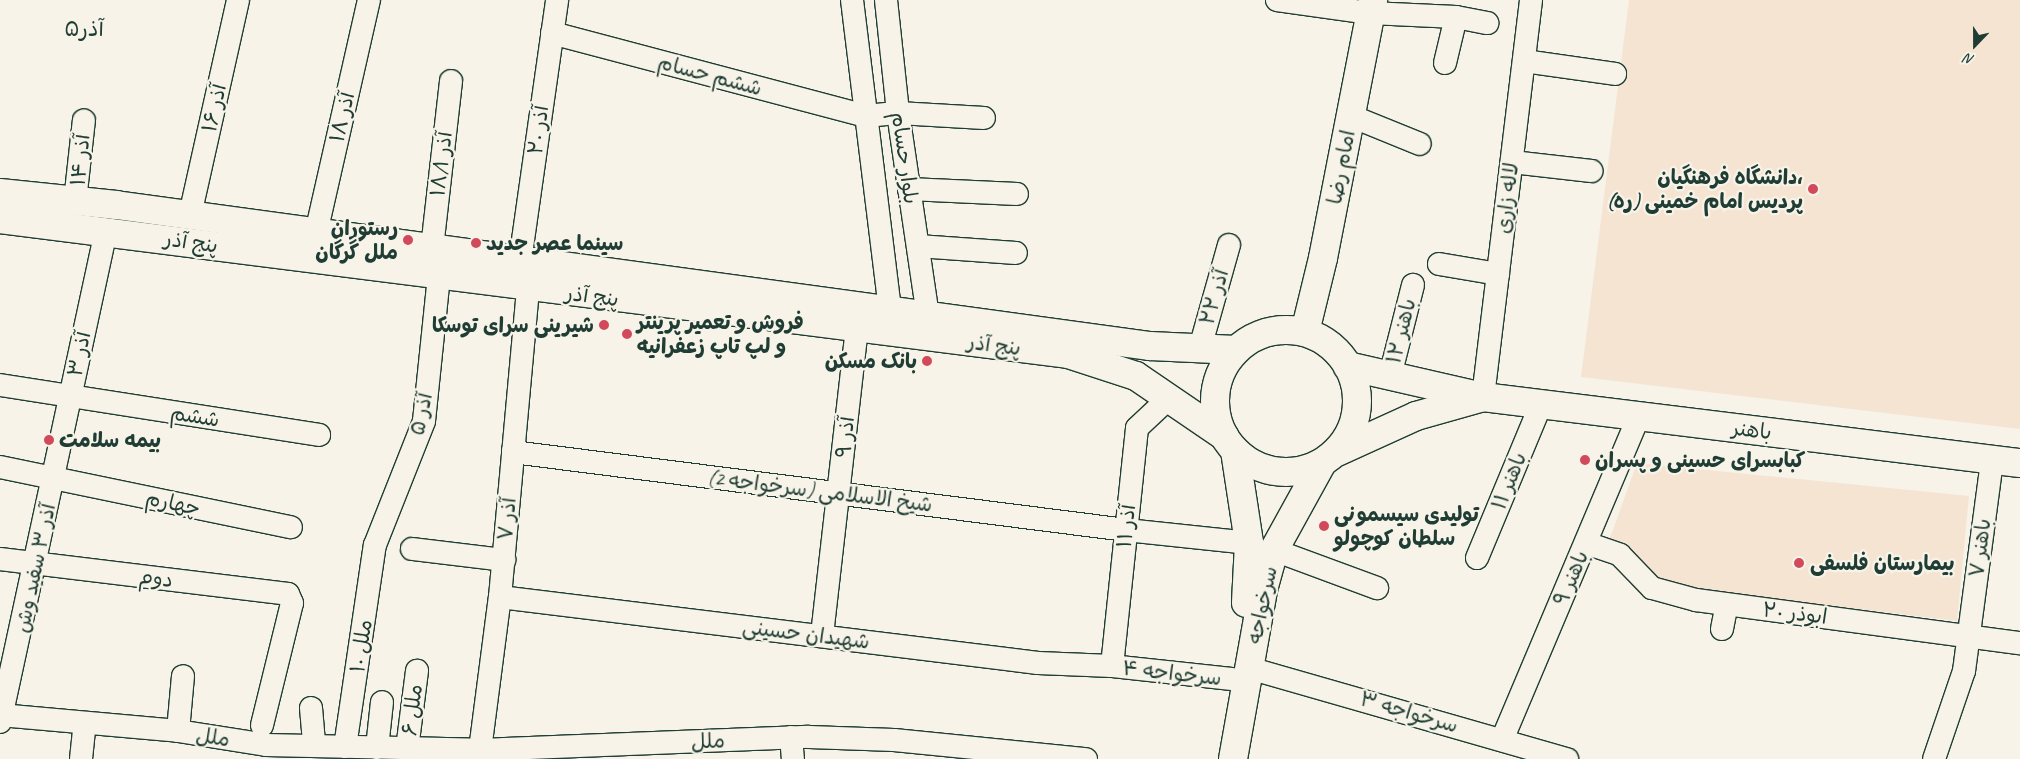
<!DOCTYPE html>
<meta charset="utf-8">
<style>
body{margin:0}
#map{position:relative;width:2020px;height:759px;overflow:hidden;background:#f7f3e8;font-family:Caveat,"Playpen Sans Arabic",sans-serif}
div>[style]{position:absolute}
.built>*{inset:0;background:#f5e4d2}
.roads{filter:drop-shadow(1px 0 #1f3d34) drop-shadow(-1px 0 #1f3d34) drop-shadow(0 1px #1f3d34) drop-shadow(0 -1px #1f3d34)}
.minor>*{height:22px;margin:-11px;padding:0 11px;transform-origin:11px;border-radius:11px;background:#f7f3e8}
.major>*{height:28px;margin:-14px;padding:0 14px;transform-origin:14px;border-radius:14px;background:#f7f3e8}
.major>.ring{margin:-14px;padding:0;box-sizing:content-box;background:none;border:28px solid #f7f3e8;border-radius:50%}
.dots>*{width:14px;height:14px;translate:-50% -50%;box-sizing:border-box;border:2px solid #f7f3e8;border-radius:50%}
span{translate:-50% -50%;white-space:nowrap;text-align:center;line-height:1.15;-webkit-text-stroke:4.5px #f7f3e8;paint-order:stroke}
.street-label{font-size:21px;color:#1f3d34}
.poi-label{font-size:21px;color:#1f3d34;font-weight:700}
.right{translate:-100% -50%;text-align:right}
.left{translate:0 -50%;text-align:left}
.neighbourhood-label{font-size:22px;color:#1f3d34}
.north{position:absolute;left:1950px;top:20px;width:50px;height:50px;-webkit-text-stroke:4px #f7f3e8;paint-order:stroke;rotate:202deg;font-size:14px;font-weight:700;line-height:20px;text-align:center;color:#1f3d34}
.north::after{content:'';display:block;margin:auto;width:18px;height:22px;background:#1f3d34;clip-path:polygon(50% 0,100% 100%,50% 72%,0 100%)}
</style>
<div id="map">
<div class="built">
<div style="clip-path:polygon(1629px 0,2020px 0,2020px 429px,1581px 377px)"></div>
<div style="clip-path:polygon(1637px 463px,1969px 496px,1957px 621px,1660px 585px,1609px 541px)"></div>
</div>
<div class="roads">
<div class="minor">
<div style="left:852px;top:0;width:313px;rotate:83deg"></div>
<div style="left:886px;top:0;width:114px;rotate:83.9deg"></div>
<div style="left:898px;top:113px;width:204px;rotate:81.6deg"></div>
<div style="left:1277px;top:0;width:94px;rotate:8deg"></div>
<div style="left:1370px;top:13px;width:86px;rotate:2.7deg"></div>
<div style="left:1456px;top:17px;width:32px;rotate:11deg"></div>
<div style="left:552px;top:33px;width:326px;rotate:14.8deg"></div>
<div style="left:867px;top:116px;width:31px;rotate:-6deg"></div>
<div style="left:898px;top:113px;width:86px;rotate:3.3deg"></div>
<div style="left:1524px;top:61px;width:92px;rotate:8.1deg"></div>
<div style="left:1445px;top:63px;width:47px;rotate:-76.6deg"></div>
<div style="left:1351px;top:116px;width:74px;rotate:22.1deg"></div>
<div style="left:1512px;top:162px;width:80px;rotate:6.5deg"></div>
<div style="left:909px;top:189px;width:108px;rotate:2.7deg"></div>
<div style="left:75px;top:201px;width:81px;rotate:-83.7deg"></div>
<div style="left:190px;top:215px;width:220px;rotate:-77.4deg"></div>
<div style="left:316px;top:233px;width:239px;rotate:-77.2deg"></div>
<div style="left:918px;top:246px;width:98px;rotate:4.1deg"></div>
<div style="left:432px;top:248px;width:168px;rotate:-83.5deg"></div>
<div style="left:520px;top:261px;width:264px;rotate:-81.9deg"></div>
<div style="left:1439px;top:264px;width:60px;rotate:9.6deg"></div>
<div style="left:1200px;top:348px;width:107px;rotate:-74.3deg"></div>
<div style="left:1390px;top:376px;width:94px;rotate:-75.8deg"></div>
<div style="left:0;top:385px;width:323px;rotate:8.9deg"></div>
<div style="left:1483px;top:397px;width:400px;rotate:-83.1deg"></div>
<div style="left:513px;top:452px;width:618px;rotate:7.25deg"></div>
<div style="left:1126px;top:530px;width:124px;rotate:6deg"></div>
<div style="left:0;top:467px;width:297px;rotate:11.7deg"></div>
<div style="left:1586px;top:543px;width:36px;rotate:19deg"></div>
<div style="left:1620px;top:555px;width:46px;rotate:45.9deg"></div>
<div style="left:1652px;top:588px;width:46px;rotate:15.3deg"></div>
<div style="left:1696px;top:600px;width:327px;rotate:7.6deg"></div>
<div style="left:412px;top:549px;width:93px;rotate:6.8deg"></div>
<div style="left:1274px;top:550px;width:110px;rotate:20.3deg"></div>
<div style="left:1477px;top:558px;width:167px;rotate:-67.4deg"></div>
<div style="left:0;top:559px;width:290px;rotate:6.9deg"></div>
<div style="left:288px;top:594px;width:10px;rotate:66deg"></div>
<div style="left:292px;top:603px;width:126px;rotate:103.8deg"></div>
<div style="left:500px;top:597px;width:542px;rotate:6.99deg"></div>
<div style="left:1038px;top:663px;width:74px;rotate:2.3deg"></div>
<div style="left:1112px;top:666px;width:121px;rotate:6.2deg"></div>
<div style="left:1722px;top:629px;width:25px;rotate:-79deg"></div>
<div style="left:822px;top:635px;width:309px;rotate:-83.5deg"></div>
<div style="left:1112px;top:666px;width:239px;rotate:-84deg"></div>
<div style="left:1137px;top:428px;width:42px;rotate:-43.1deg"></div>
<div style="left:1249px;top:668px;width:331px;rotate:16deg"></div>
<div style="left:311px;top:708px;width:38px;rotate:85deg"></div>
<div style="left:0;top:715px;width:179px;rotate:5.1deg"></div>
<div style="left:178px;top:731px;width:89px;rotate:9deg"></div>
<div style="left:266px;top:745px;width:214px;rotate:1.3deg"></div>
<div style="left:480px;top:750px;width:329px;rotate:-2.3deg"></div>
<div style="left:809px;top:737px;width:85px;rotate:2deg"></div>
<div style="left:894px;top:740px;width:193px;rotate:5.7deg"></div>
<div style="left:0;top:722px;width:502px;rotate:-77.82deg"></div>
<div style="left:178px;top:731px;width:55px;rotate:-84.8deg"></div>
<div style="left:791px;top:737px;width:22px;rotate:85deg"></div>
<div style="left:1502px;top:740px;width:352px;rotate:-67.1deg"></div>
<div style="left:345px;top:747px;width:204px;rotate:-81.6deg"></div>
<div style="left:375px;top:545px;width:133px;rotate:-68.4deg"></div>
<div style="left:424px;top:421px;width:146px;rotate:-84.1deg"></div>
<div style="left:377px;top:748px;width:46px;rotate:-83.8deg"></div>
<div style="left:407px;top:749px;width:79px;rotate:-82.7deg"></div>
<div style="left:480px;top:750px;width:154px;rotate:-82.6deg"></div>
<div style="left:500px;top:597px;width:310px;rotate:-84.8deg"></div>
<div style="left:81px;top:759px;width:36px;rotate:-84deg"></div>
<div style="left:1934px;top:759px;width:93px;rotate:-71.2deg"></div>
<div style="left:1964px;top:671px;width:213px;rotate:-82.4deg"></div>
</div>
<div class="major">
<div style="left:0;top:193px;width:117px;rotate:5.9deg"></div>
<div style="left:116px;top:205px;width:1044px;rotate:7.77deg"></div>
<div style="left:1150px;top:346px;width:86px;rotate:2.7deg"></div>
<div style="left:0;top:219px;width:1076px;rotate:7.2deg"></div>
<div style="left:1068px;top:354px;width:71px;rotate:17.9deg"></div>
<div style="left:1136px;top:376px;width:107px;rotate:34.3deg"></div>
<div class="ring" style="left:1215px;top:330px;width:114px;height:114px"></div>
<div style="left:1305px;top:332px;width:76px;rotate:-76.3deg"></div>
<div style="left:1323px;top:258px;width:263px;rotate:-79deg"></div>
<div style="left:1483px;top:397px;width:541px;rotate:7.01deg"></div>
<div style="left:1235px;top:451px;width:93px;rotate:81.3deg"></div>
<div style="left:1249px;top:543px;width:60px;rotate:92.9deg"></div>
<div style="left:1337px;top:452px;width:87px;rotate:-24.5deg"></div>
<div style="left:1416px;top:416px;width:70px;rotate:-15.8deg"></div>
<div style="left:1483px;top:397px;width:139px;rotate:-167.1deg"></div>
<div style="left:1233px;top:759px;width:172px;rotate:-79.9deg"></div>
<div style="left:1263px;top:590px;width:41px;rotate:-74.6deg"></div>
<div style="left:1274px;top:550px;width:99px;rotate:-61.1deg"></div>
</div>
</div>
<div class="dots">
<div style="left:1813px;top:189px;background:#d1495b"></div>
<div style="left:408px;top:240px;background:#d1495b"></div>
<div style="left:476px;top:243px;background:#d1495b"></div>
<div style="left:604px;top:325px;background:#d1495b"></div>
<div style="left:627px;top:334px;background:#d1495b"></div>
<div style="left:927px;top:361px;background:#d1495b"></div>
<div style="left:49px;top:440px;background:#d1495b"></div>
<div style="left:1585px;top:460px;background:#d1495b"></div>
<div style="left:1324px;top:526px;background:#d1495b"></div>
<div style="left:1799px;top:563px;background:#d1495b"></div>
</div>
<div class="street-label">
<span style="left:710px;top:75px;rotate:15deg">ششم حسام</span>
<span style="left:214px;top:108px;rotate:-77deg">۱۶ آذر</span>
<span style="left:342px;top:117px;rotate:-77deg">۱۸ آذر</span>
<span style="left:538px;top:130px;rotate:-82deg">۲۰ آذر</span>
<span style="left:905px;top:158px;rotate:82deg">بلوار حسام</span>
<span style="left:80px;top:160px;rotate:-84deg">۱۴ آذر</span>
<span style="left:441px;top:164px;rotate:-83deg">۱۸/۱ آذر</span>
<span style="left:1341px;top:167px;rotate:-79deg">امام رضا</span>
<span style="left:1507px;top:198px;rotate:-83deg">لاله زاری</span>
<span style="left:191px;top:242px;rotate:8deg">پنج آذر</span>
<span style="left:592px;top:296px;rotate:7deg">پنج آذر</span>
<span style="left:1214px;top:297px;rotate:-74deg">۲۲ آذر</span>
<span style="left:1401px;top:331px;rotate:-76deg">۱۲ باهنر</span>
<span style="left:994px;top:345px;rotate:7deg">پنج آذر</span>
<span style="left:79px;top:354px;rotate:-78deg">۳ آذر</span>
<span style="left:421px;top:414px;rotate:-78deg">آذر ۵</span>
<span style="left:195px;top:416px;rotate:9deg">ششم</span>
<span style="left:1752px;top:430px;rotate:7deg">باهنر</span>
<span style="left:845px;top:437px;rotate:-84deg">۹ آذر</span>
<span style="left:1509px;top:481px;rotate:-68deg">باهنر ۱۱</span>
<span style="left:820px;top:491px;rotate:7deg">شیخ الاسلامی (سرخواجه 2)</span>
<span style="left:173px;top:503px;rotate:12deg">چهارم</span>
<span style="left:507px;top:519px;rotate:-85deg">آذر ۷</span>
<span style="left:1126px;top:526px;rotate:-84deg">آذر ۱۱</span>
<span style="left:1980px;top:548px;rotate:-83deg">باهنر ۷</span>
<span style="left:35px;top:568px;rotate:-78deg">آذر ۳ سفید وش</span>
<span style="left:156px;top:578px;rotate:7deg">دوم</span>
<span style="left:1571px;top:578px;rotate:-67deg">۹ باهنر</span>
<span style="left:1262px;top:605px;rotate:-78deg">سرخواجه</span>
<span style="left:1795px;top:613px;rotate:7deg">ابوذر ۲۰</span>
<span style="left:806px;top:634px;rotate:7deg">شهیدان حسینی</span>
<span style="left:361px;top:646px;rotate:-81deg">۱۰ ملل</span>
<span style="left:1172px;top:673px;rotate:6deg">سرخواجه ۴</span>
<span style="left:412px;top:710px;rotate:-83deg">۶ ملل</span>
<span style="left:1409px;top:712px;rotate:16deg">سرخواجه ۳</span>
<span style="left:213px;top:737px;rotate:9deg">ملل</span>
<span style="left:708px;top:741px;rotate:-2deg">ملل</span>
</div>
<div class="poi-label">
<span class="right" style="left:1803px;top:189px">دانشگاه فرهنگیان،<br>پردیس امام خمینی (ره)</span>
<span class="right" style="left:398px;top:240px">رستوران<br>ملل گرگان</span>
<span class="left" style="left:486px;top:243px">سینما عصر جدید</span>
<span class="left" style="left:637px;top:334px">فروش و تعمیر پرینتر<br>و لپ تاپ زعفرانیه</span>
<span class="right" style="left:594px;top:325px">شیرینی سرای توسکا</span>
<span class="right" style="left:917px;top:361px">بانک مسکن</span>
<span class="left" style="left:59px;top:440px">بیمه سلامت</span>
<span class="left" style="left:1595px;top:460px">کبابسرای حسینی و پسران</span>
<span class="left" style="left:1334px;top:526px">تولیدی سیسمونی<br>سلطان کوچولو</span>
<span class="left" style="left:1810px;top:563px">بیمارستان فلسفی</span>
</div>
<div class="neighbourhood-label">
<span style="left:84px;top:30px">۵آذر</span>
</div>
<div class="north">N</div>
</div>
